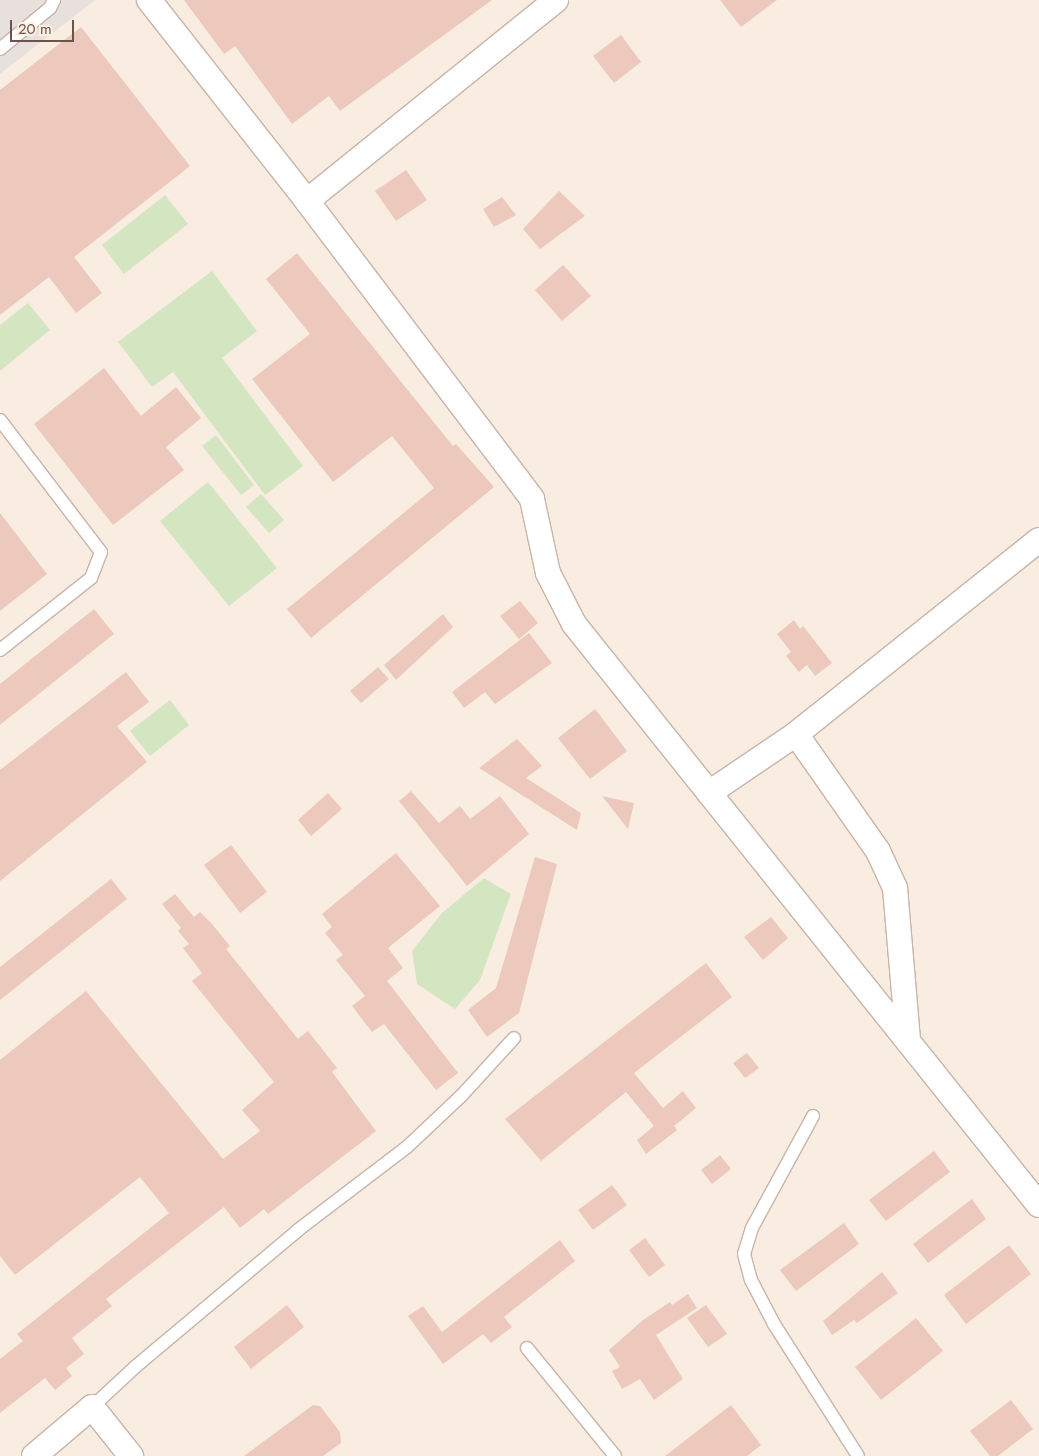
<!DOCTYPE html>
<style>
body{margin:0}
#map{position:relative;width:1039px;height:1456px;overflow:hidden;background:#f9ede1;font-family:Jost,sans-serif}
div>[style]{position:absolute}
.industrial>*{inset:0;background:#e8e0dc}
.green>*{inset:0;background:#d4e5c2}
.building>*{inset:0;background:#ecc9bc}
.roads{filter:drop-shadow(1px 0 #c8b4aa) drop-shadow(-1px 0 #c8b4aa) drop-shadow(0 1px #c8b4aa) drop-shadow(0 -1px #c8b4aa)}
.lane>*{height:12px;margin:-6px;padding:0 6px;transform-origin:6px;border-radius:6px;background:#fff}
.street>*{height:24px;margin:-12px;padding:0 12px;transform-origin:12px;border-radius:12px;background:#fff}
span{translate:-50% -50%;white-space:nowrap;text-align:center;line-height:1.15;-webkit-text-stroke:4px #fdf1e6;paint-order:stroke}
.scale{position:absolute;left:10px;top:20px;width:64px;height:22px;box-sizing:border-box;border:2px solid #6d534b;border-top:0;padding-left:6px;font-size:15px;line-height:18px;white-space:nowrap;color:#6d534b;-webkit-text-stroke:4px #fdf1e6;paint-order:stroke}
</style>
<div id="map">
<div class="industrial">
<div style="clip-path:polygon(0 0,95px 0,0 74px)"></div>
</div>
<div class="green">
<div style="clip-path:polygon(165px 195px,188px 224px,124px 274px,102px 245px)"></div>
<div style="clip-path:polygon(212px 271px,257px 331px,222px 358px,303px 466px,265px 495px,173px 372px,152px 387px,118px 342px)"></div>
<div style="clip-path:polygon(28px 303px,50px 330px,0 371px,0 325px)"></div>
<div style="clip-path:polygon(216px 435px,254px 485px,241px 495px,202px 446px)"></div>
<div style="clip-path:polygon(208px 482px,277px 568px,229px 606px,160px 521px)"></div>
<div style="clip-path:polygon(261px 494px,284px 520px,269px 533px,246px 507px)"></div>
<div style="clip-path:polygon(170px 700px,189px 725px,150px 756px,130px 731px)"></div>
<div style="clip-path:polygon(484px 878px,511px 894px,480px 980px,455px 1009px,417px 984px,412px 951px,442px 913px)"></div>
</div>
<div class="building">
<div style="clip-path:polygon(184px 0,492px 0,340px 111px,329px 96px,292px 124px,235px 46px,224px 54px)"></div>
<div style="clip-path:polygon(720px 0,777px 0,741px 27px)"></div>
<div style="clip-path:polygon(81px 27px,190px 166px,74px 257px,102px 293px,76px 313px,49px 277px,0 315px,0 90px)"></div>
<div style="clip-path:polygon(621px 35px,641px 62px,614px 83px,593px 56px)"></div>
<div style="clip-path:polygon(406px 170px,427px 200px,396px 221px,375px 191px)"></div>
<div style="clip-path:polygon(559px 191px,585px 216px,540px 249px,523px 229px)"></div>
<div style="clip-path:polygon(502px 197px,516px 215px,494px 227px,483px 209px)"></div>
<div style="clip-path:polygon(297px 253px,453px 446px,456px 444px,494px 487px,311px 638px,287px 609px,434px 488px,392px 436px,333px 482px,252px 379px,310px 334px,266px 279px)"></div>
<div style="clip-path:polygon(563px 265px,591px 296px,562px 321px,535px 290px)"></div>
<div style="clip-path:polygon(104px 368px,141px 416px,176px 387px,201px 418px,166px 447px,184px 470px,113px 525px,34px 424px)"></div>
<div style="clip-path:polygon(0 513px,47px 574px,0 611px)"></div>
<div style="clip-path:polygon(520px 601px,538px 623px,519px 639px,500px 616px)"></div>
<div style="clip-path:polygon(94px 609px,114px 634px,0 725px,0 684px)"></div>
<div style="clip-path:polygon(443px 614px,453px 627px,396px 680px,384px 665px)"></div>
<div style="clip-path:polygon(794px 620px,800px 629px,803px 626px,832px 663px,815px 676px,807px 665px,799px 672px,786px 656px,791px 652px,777px 634px)"></div>
<div style="clip-path:polygon(529px 633px,552px 663px,495px 704px,485px 692px,464px 708px,452px 692px)"></div>
<div style="clip-path:polygon(378px 667px,389px 679px,361px 703px,350px 691px)"></div>
<div style="clip-path:polygon(126px 672px,149px 702px,117px 726px,147px 762px,0 881px,0 770px)"></div>
<div style="clip-path:polygon(595px 709px,627px 751px,590px 779px,558px 738px)"></div>
<div style="clip-path:polygon(517px 739px,542px 766px,526px 778px,581px 813px,577px 830px,479px 768px)"></div>
<div style="clip-path:polygon(411px 791px,439px 823px,460px 806px,470px 819px,500px 796px,529px 834px,467px 886px,399px 801px)"></div>
<div style="clip-path:polygon(328px 793px,342px 809px,311px 836px,298px 820px)"></div>
<div style="clip-path:polygon(602px 796px,634px 803px,628px 829px)"></div>
<div style="clip-path:polygon(231px 845px,267px 892px,240px 913px,204px 865px)"></div>
<div style="clip-path:polygon(396px 853px,440px 906px,388px 948px,403px 968px,387px 981px,458px 1073px,436px 1090px,384px 1024px,372px 1032px,352px 1006px,365px 996px,336px 960px,343px 955px,325px 933px,332px 927px,322px 914px)"></div>
<div style="clip-path:polygon(535px 857px,557px 864px,519px 1013px,487px 1037px,468px 1010px,496px 988px)"></div>
<div style="clip-path:polygon(111px 879px,127px 899px,0 1000px,0 967px)"></div>
<div style="clip-path:polygon(175px 894px,194px 917px,200px 912px,212px 924px,230px 946px,226px 949px,298px 1039px,308px 1031px,337px 1068px,332px 1072px,376px 1131px,268px 1214px,264px 1209px,240px 1228px,224px 1207px,106px 1299px,112px 1306px,72px 1338px,84px 1354px,66px 1368px,72px 1376px,55px 1390px,45px 1378px,0 1413px,0 1359px,23px 1341px,17px 1334px,169px 1213px,140px 1177px,15px 1275px,0 1256px,0 1060px,86px 991px,223px 1159px,260px 1131px,242px 1110px,274px 1082px,192px 981px,202px 973px,183px 948px,189px 944px,178px 931px,181px 928px,162px 904px)"></div>
<div style="clip-path:polygon(771px 917px,788px 938px,763px 960px,744px 937px)"></div>
<div style="clip-path:polygon(706px 963px,732px 997px,634px 1073px,663px 1108px,683px 1091px,696px 1108px,674px 1126px,677px 1130px,646px 1154px,637px 1140px,654px 1126px,626px 1092px,541px 1161px,505px 1119px)"></div>
<div style="clip-path:polygon(747px 1053px,759px 1068px,745px 1078px,733px 1063px)"></div>
<div style="clip-path:polygon(934px 1151px,950px 1172px,886px 1221px,869px 1200px)"></div>
<div style="clip-path:polygon(720px 1155px,731px 1169px,712px 1184px,701px 1170px)"></div>
<div style="clip-path:polygon(612px 1185px,627px 1205px,593px 1230px,578px 1210px)"></div>
<div style="clip-path:polygon(972px 1199px,986px 1219px,928px 1263px,913px 1244px)"></div>
<div style="clip-path:polygon(844px 1223px,859px 1244px,796px 1291px,780px 1270px)"></div>
<div style="clip-path:polygon(645px 1238px,665px 1265px,649px 1277px,629px 1250px)"></div>
<div style="clip-path:polygon(560px 1240px,575px 1261px,504px 1317px,512px 1327px,491px 1343px,483px 1334px,443px 1364px,408px 1316px,423px 1306px,442px 1332px)"></div>
<div style="clip-path:polygon(1009px 1245px,1031px 1274px,966px 1324px,944px 1295px)"></div>
<div style="clip-path:polygon(882px 1272px,898px 1293px,857px 1323px,854px 1320px,832px 1335px,823px 1321px)"></div>
<div style="clip-path:polygon(688px 1294px,697px 1308px,656px 1335px,683px 1379px,654px 1400px,640px 1379px,622px 1389px,612px 1371px,620px 1367px,609px 1350px,643px 1320px,670px 1302px,672px 1305px)"></div>
<div style="clip-path:polygon(287px 1305px,304px 1327px,251px 1369px,234px 1347px)"></div>
<div style="clip-path:polygon(706px 1305px,727px 1334px,708px 1347px,687px 1318px)"></div>
<div style="clip-path:polygon(916px 1318px,943px 1351px,881px 1400px,855px 1367px)"></div>
<div style="clip-path:polygon(1011px 1400px,1033px 1429px,998px 1456px,990px 1456px,970px 1431px)"></div>
<div style="clip-path:polygon(313px 1405px,320px 1406px,340px 1432px,341px 1443px,323px 1456px,244px 1456px)"></div>
<div style="clip-path:polygon(731px 1405px,761px 1445px,747px 1456px,665px 1456px)"></div>
</div>
<div class="roads">
<div class="lane">
<div style="left:0;top:49px;width:65px;rotate:-39.4deg"></div>
<div style="left:50px;top:8px;width:9px;rotate:-63deg"></div>
<div style="left:0;top:420px;width:166px;rotate:52.6deg"></div>
<div style="left:101px;top:552px;width:28px;rotate:111deg"></div>
<div style="left:91px;top:578px;width:116px;rotate:141.6deg"></div>
<div style="left:813px;top:1116px;width:128px;rotate:118.6deg"></div>
<div style="left:752px;top:1228px;width:27px;rotate:107deg"></div>
<div style="left:744px;top:1254px;width:27px;rotate:75deg"></div>
<div style="left:751px;top:1280px;width:50px;rotate:62.4deg"></div>
<div style="left:774px;top:1324px;width:156px;rotate:57.5deg"></div>
<div style="left:527px;top:1348px;width:139px;rotate:50.8deg"></div>
<div style="left:92px;top:1407px;width:59px;rotate:-42.9deg"></div>
<div style="left:135px;top:1367px;width:213px;rotate:-40deg"></div>
<div style="left:298px;top:1230px;width:137px;rotate:-37.3deg"></div>
<div style="left:407px;top:1147px;width:76px;rotate:-43.4deg"></div>
<div style="left:462px;top:1095px;width:77px;rotate:-47.6deg"></div>
</div>
<div class="street">
<div style="left:149px;top:0;width:256px;rotate:51.8deg"></div>
<div style="left:307px;top:201px;width:373px;rotate:52.9deg"></div>
<div style="left:532px;top:499px;width:76px;rotate:77.8deg"></div>
<div style="left:548px;top:573px;width:57px;rotate:63deg"></div>
<div style="left:574px;top:624px;width:744px;rotate:51.33deg"></div>
<div style="left:307px;top:201px;width:320px;rotate:-38.9deg"></div>
<div style="left:796px;top:734px;width:143px;rotate:55deg"></div>
<div style="left:878px;top:851px;width:41px;rotate:65.3deg"></div>
<div style="left:895px;top:888px;width:154px;rotate:85.1deg"></div>
<div style="left:709px;top:793px;width:105px;rotate:-34.1deg"></div>
<div style="left:796px;top:734px;width:311px;rotate:-38.6deg"></div>
<div style="left:34px;top:1456px;width:76px;rotate:-40.2deg"></div>
<div style="left:92px;top:1407px;width:63px;rotate:51.5deg"></div>
</div>
</div>
<div class="scale">20 m</div>
</div>
